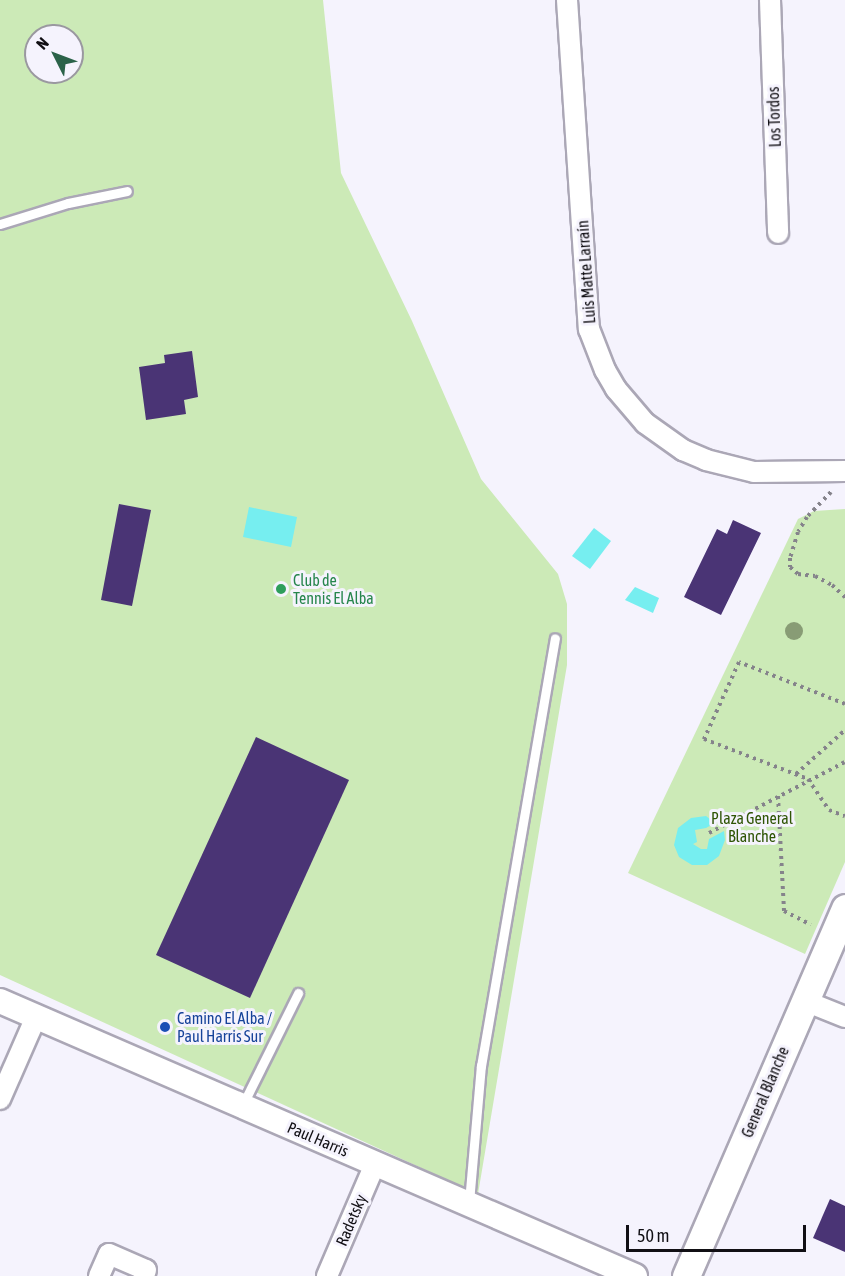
<!DOCTYPE html>
<meta charset="utf-8">
<style>
body{margin:0}
#map{position:relative;width:845px;height:1276px;overflow:hidden;background:#f5f3fd;font-family:"Asap Condensed",sans-serif}
div>[style]{position:absolute}
.green>*{inset:0;background:#cceab7}
.water>*{inset:0;background:#76eef0}
.building>*{inset:0;background:#4a3475}
.path>*{height:4px;margin-top:-2px;transform-origin:0;background:repeating-linear-gradient(90deg,#85838b 0 3px,transparent 0 7.5px)}
.roads{filter:drop-shadow(2px 0 #aba7b6) drop-shadow(-2px 0 #aba7b6) drop-shadow(0 2px #aba7b6) drop-shadow(0 -2px #aba7b6)}
.service>*{height:9px;margin:-4.5px;padding:0 4.5px;transform-origin:4.5px;border-radius:4.5px;background:#fff}
.minor>*{height:20px;margin:-10px;padding:0 10px;transform-origin:10px;border-radius:10px;background:#fff}
.tertiary>*{height:24px;margin:-12px;padding:0 12px;transform-origin:12px;border-radius:12px;background:#fff}
.secondary>*{height:27px;margin:-13.5px;padding:0 13.5px;transform-origin:13.5px;border-radius:13.5px;background:#fff}
.trees>*{width:18px;height:18px;margin:-9px;border-radius:50%;background:#889c75}
.dots>*{width:16px;height:16px;translate:-50% -50%;box-sizing:border-box;border:3px solid #f5f3fd;border-radius:50%}
span{translate:-50% -50%;white-space:nowrap;text-align:center;line-height:1.15;-webkit-text-stroke:6px #f5f3fd;paint-order:stroke}
.street-label{font-size:16px;color:#110f14}
.leisure-label{font-size:16px;color:#27864d}
.left{translate:0 -50%;text-align:left}
.park-label{font-size:16px;color:#2f5505}
.transit-label{font-size:16px;color:#164399}
.north{position:absolute;left:24px;top:24px;width:60px;height:60px;box-sizing:border-box;background:#f5f3fd;border:2px solid #9a98a0;border-radius:50%;rotate:312deg;font-size:16px;font-weight:700;line-height:24px;text-align:center;color:#110f14}
.north::after{content:'';display:block;margin:auto;width:21px;height:27px;background:#2b6249;clip-path:polygon(50% 0,100% 100%,50% 72%,0 100%)}
.scale{position:absolute;left:626px;top:1225px;width:180px;height:27px;box-sizing:border-box;border:3px solid #110f14;border-top:0;padding-left:8px;font-size:18px;line-height:21px;white-space:nowrap;color:#110f14;-webkit-text-stroke:4px #f5f3fd;paint-order:stroke}
</style>
<div id="map">
<div class="green">
<div style="clip-path:polygon(evenodd,0 0,323px 0,341px 173px,412px 321px,481px 479px,558px 574px,567px 604px,567px 665px,478px 1194px,0 975px,0 0,36px 36px,72px 36px,72px 72px,36px 72px,36px 36px)"></div>
<div style="clip-path:polygon(845px 509px,845px 862px,805px 954px,628px 873px,798px 519px,814px 511px)"></div>
</div>
<div class="water">
<div style="clip-path:polygon(249px 507px,297px 517px,291px 547px,243px 537px)"></div>
<div style="clip-path:polygon(594px 528px,611px 541px,590px 569px,572px 556px)"></div>
<div style="clip-path:polygon(635px 587px,659px 598px,653px 613px,625px 600px)"></div>
<div style="clip-path:polygon(706px 816px,715px 823px,706px 828px,695px 830px,697px 842px,693px 844px,701px 849px,707px 849px,709px 839px,724px 831px,725px 840px,719px 856px,707px 865px,692px 865px,679px 857px,674px 845px,678px 828px,691px 818px)"></div>
</div>
<div class="building">
<div style="clip-path:polygon(192px 351px,198px 397px,184px 400px,186px 414px,146px 420px,139px 367px,165px 363px,164px 355px)"></div>
<div style="clip-path:polygon(119px 504px,151px 510px,132px 606px,101px 600px)"></div>
<div style="clip-path:polygon(733px 520px,761px 533px,721px 615px,684px 597px,717px 529px,727px 534px)"></div>
<div style="clip-path:polygon(256px 737px,349px 780px,250px 998px,156px 955px)"></div>
<div style="clip-path:polygon(830px 1199px,845px 1206px,845px 1252px,813px 1238px)"></div>
</div>
<div class="path">
<div style="left:831px;top:492px;width:35px;rotate:134deg"></div>
<div style="left:807px;top:517px;width:17px;rotate:121deg"></div>
<div style="left:798px;top:532px;width:27px;rotate:107deg"></div>
<div style="left:790px;top:558px;width:9px;rotate:90deg"></div>
<div style="left:790px;top:567px;width:11px;rotate:41deg"></div>
<div style="left:798px;top:574px;width:17px;rotate:7deg"></div>
<div style="left:815px;top:576px;width:19px;rotate:28deg"></div>
<div style="left:832px;top:585px;width:18px;rotate:43deg"></div>
<div style="left:845px;top:704px;width:114px;rotate:-158.4deg"></div>
<div style="left:739px;top:662px;width:85px;rotate:114.4deg"></div>
<div style="left:704px;top:739px;width:111px;rotate:21deg"></div>
<div style="left:808px;top:779px;width:37px;rotate:56deg"></div>
<div style="left:829px;top:810px;width:17px;rotate:21deg"></div>
<div style="left:796px;top:774px;width:66px;rotate:-41.9deg"></div>
<div style="left:778px;top:796px;width:115px;rotate:87deg"></div>
<div style="left:784px;top:911px;width:30px;rotate:27deg"></div>
<div style="left:709px;top:833px;width:153px;rotate:-27.6deg"></div>
</div>
<div class="roads">
<div class="service">
<div style="left:0;top:224px;width:71px;rotate:-17.2deg"></div>
<div style="left:68px;top:203px;width:60px;rotate:-11.5deg"></div>
<div style="left:243px;top:1104px;width:124px;rotate:-63.6deg"></div>
<div style="left:469px;top:1202px;width:137px;rotate:-85deg"></div>
<div style="left:481px;top:1066px;width:434px;rotate:-80.2deg"></div>
</div>
<div class="minor">
<div style="left:567px;top:0;width:330px;rotate:86.2deg"></div>
<div style="left:589px;top:329px;width:44px;rotate:68.7deg"></div>
<div style="left:605px;top:370px;width:22px;rotate:60deg"></div>
<div style="left:616px;top:389px;width:45px;rotate:49.5deg"></div>
<div style="left:645px;top:423px;width:47px;rotate:35.4deg"></div>
<div style="left:683px;top:450px;width:25px;rotate:23deg"></div>
<div style="left:706px;top:460px;width:49px;rotate:14deg"></div>
<div style="left:754px;top:472px;width:91px;rotate:-0.6deg"></div>
<div style="left:770px;top:0;width:233px;rotate:88deg"></div>
<div style="left:805px;top:1001px;width:43px;rotate:21.8deg"></div>
<div style="left:0;top:1099px;width:90px;rotate:-66.3deg"></div>
<div style="left:99px;top:1276px;width:24px;rotate:-66deg"></div>
<div style="left:109px;top:1254px;width:40px;rotate:23.4deg"></div>
<div style="left:146px;top:1270px;width:6px;rotate:108deg"></div>
<div style="left:327px;top:1276px;width:122px;rotate:-66.8deg"></div>
</div>
<div class="tertiary">
<div style="left:0;top:1001px;width:692px;rotate:23.42deg"></div>
</div>
<div class="secondary">
<div style="left:686px;top:1276px;width:401px;rotate:-66.6deg"></div>
</div>
</div>
<div class="trees">
<div style="left:794px;top:631px"></div>
</div>
<div class="dots">
<div style="left:281px;top:589px;background:#2e9e5b"></div>
<div style="left:165px;top:1027px;background:#1a4fb4"></div>
</div>
<div class="street-label">
<span style="left:774px;top:117px;rotate:-92deg">Los Tordos</span>
<span style="left:586px;top:272px;rotate:-94deg">Luis Matte Larraín</span>
<span style="left:765px;top:1092px;rotate:-67deg">General Blanche</span>
<span style="left:318px;top:1139px;rotate:23deg">Paul Harris</span>
<span style="left:351px;top:1220px;rotate:-67deg">Radetsky</span>
</div>
<div class="leisure-label">
<span class="left" style="left:293px;top:589px">Club de<br>Tennis El Alba</span>
</div>
<div class="park-label">
<span style="left:752px;top:827px">Plaza General<br>Blanche</span>
</div>
<div class="transit-label">
<span class="left" style="left:177px;top:1027px">Camino El Alba /<br>Paul Harris Sur</span>
</div>
<div class="north">N</div>
<div class="scale">50 m</div>
</div>
